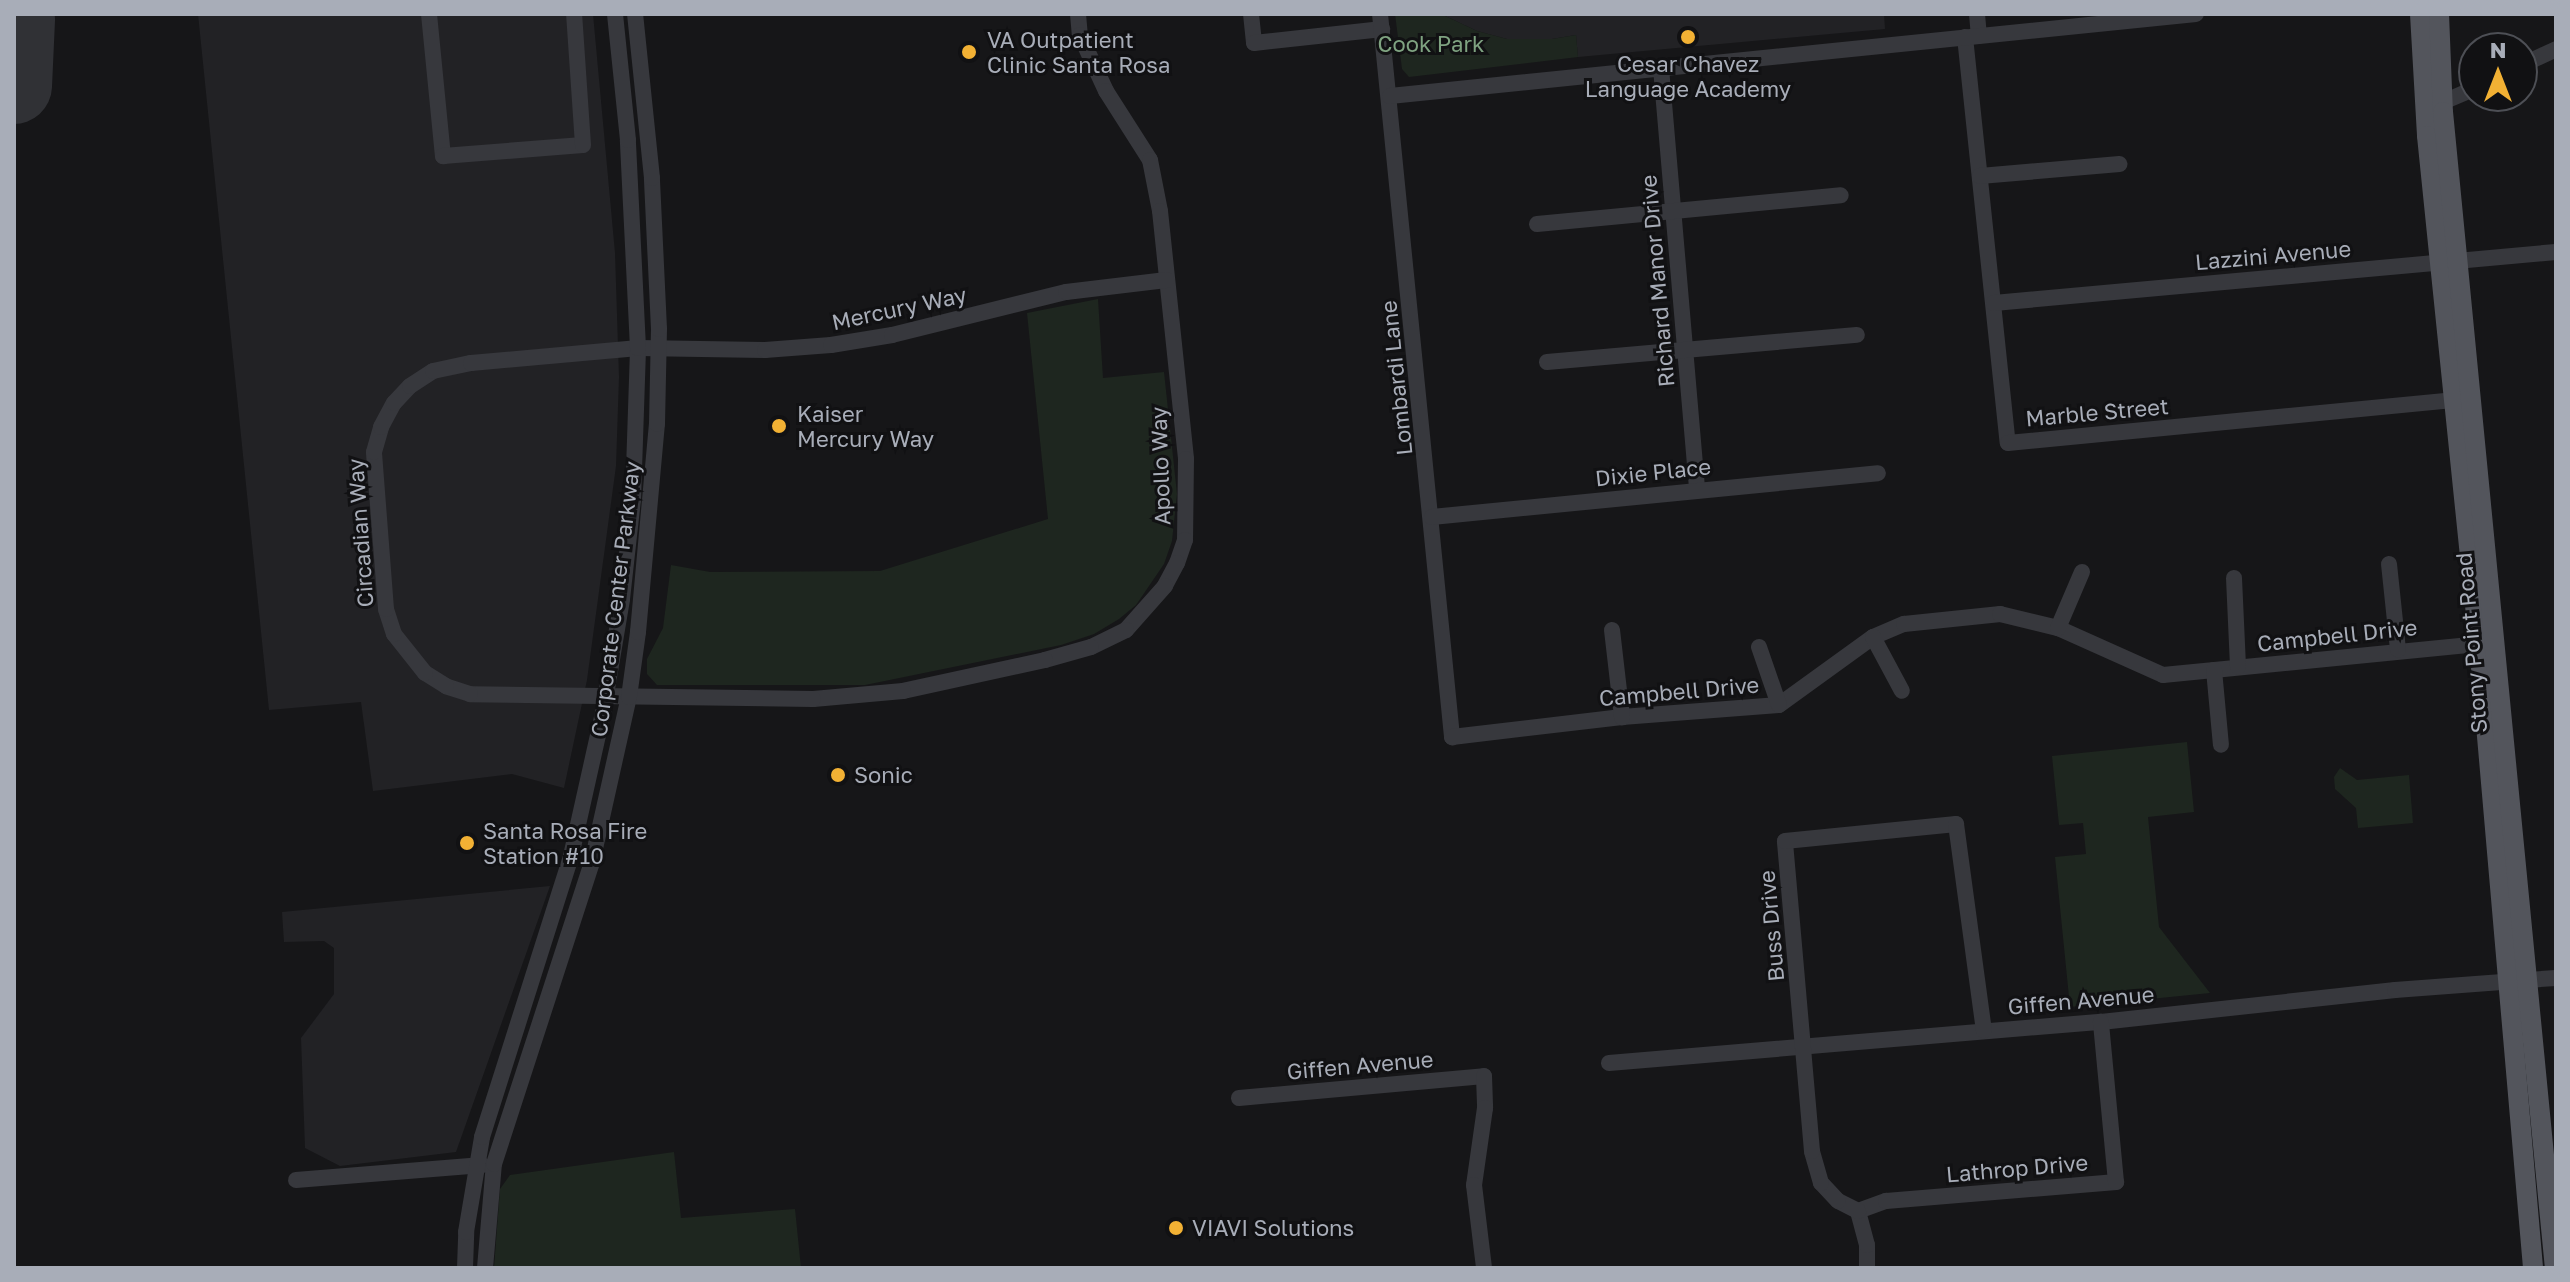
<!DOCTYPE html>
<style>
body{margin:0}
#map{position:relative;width:2570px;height:1282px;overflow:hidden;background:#161618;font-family:"Golos Text",sans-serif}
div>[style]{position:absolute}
.built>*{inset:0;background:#222225}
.green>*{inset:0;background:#1e261f}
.runway>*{height:76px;margin:-38px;padding:0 38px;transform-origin:38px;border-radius:38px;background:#303135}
.minor>*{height:16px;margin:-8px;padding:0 8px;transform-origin:8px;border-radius:8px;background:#37383d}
.major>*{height:20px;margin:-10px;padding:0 10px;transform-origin:10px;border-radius:10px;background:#53555c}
.dots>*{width:22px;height:22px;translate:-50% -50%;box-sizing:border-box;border:4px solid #111113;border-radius:50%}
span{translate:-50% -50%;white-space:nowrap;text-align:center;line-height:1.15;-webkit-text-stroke:6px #111113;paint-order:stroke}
.poi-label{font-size:22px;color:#a8adb8}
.left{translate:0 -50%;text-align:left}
.park-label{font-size:22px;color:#7fa381}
.street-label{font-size:22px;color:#a8adb8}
.frame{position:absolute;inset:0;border:16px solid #a8adb8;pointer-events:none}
.north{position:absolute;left:2458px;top:32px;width:80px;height:80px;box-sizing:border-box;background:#111113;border:2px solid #4d4f55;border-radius:50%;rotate:0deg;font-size:22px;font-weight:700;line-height:32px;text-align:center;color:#a8adb8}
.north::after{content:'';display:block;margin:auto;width:28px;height:36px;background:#f2b134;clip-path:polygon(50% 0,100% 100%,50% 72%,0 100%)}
</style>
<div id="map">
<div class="built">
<div style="clip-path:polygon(198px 14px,593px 14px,615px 253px,619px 377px,616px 466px,587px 680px,564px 788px,512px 774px,373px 791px,361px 702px,269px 710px)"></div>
<div style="clip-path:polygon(1441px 14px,1884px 14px,1885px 29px,1578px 57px,1576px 35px,1552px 39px,1507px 39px,1477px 31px)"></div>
<div style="clip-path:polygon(550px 886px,456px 1152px,340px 1166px,305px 1148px,301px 1038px,334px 994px,334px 948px,324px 941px,284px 942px,282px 912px)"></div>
</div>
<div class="green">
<div style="clip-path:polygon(1395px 14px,1441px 14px,1477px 31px,1507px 39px,1552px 39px,1576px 35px,1578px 57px,1409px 77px,1402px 69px)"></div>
<div style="clip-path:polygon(1098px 299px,1103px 378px,1164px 372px,1177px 494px,1172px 541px,1164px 564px,1136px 605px,1119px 619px,1094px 634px,1061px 645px,865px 685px,657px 685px,647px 674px,647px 659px,663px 628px,671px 565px,710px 572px,880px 571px,1048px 519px,1027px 313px)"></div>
<div style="clip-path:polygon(2187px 742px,2194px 812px,2148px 817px,2159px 927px,2210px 993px,2070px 1007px,2055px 857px,2086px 854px,2083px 823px,2059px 825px,2052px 756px)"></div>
<div style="clip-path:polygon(2340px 768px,2357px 780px,2409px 775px,2413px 823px,2358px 828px,2356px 808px,2335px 789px,2334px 777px)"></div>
<div style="clip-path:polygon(674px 1152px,681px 1218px,795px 1209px,801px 1268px,494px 1268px,500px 1189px,510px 1175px)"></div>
</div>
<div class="runway">
<div style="left:14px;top:86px;width:67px;rotate:-87.4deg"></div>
</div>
<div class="minor">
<div style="left:429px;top:14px;width:143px;rotate:84.4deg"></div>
<div style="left:443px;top:156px;width:140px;rotate:-4.5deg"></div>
<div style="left:583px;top:145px;width:131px;rotate:-93.9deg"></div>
<div style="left:1078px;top:14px;width:21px;rotate:85deg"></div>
<div style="left:1080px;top:35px;width:62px;rotate:65.1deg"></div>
<div style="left:1106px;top:91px;width:82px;rotate:57.5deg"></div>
<div style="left:1150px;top:160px;width:52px;rotate:78.9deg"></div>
<div style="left:1160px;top:211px;width:249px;rotate:84deg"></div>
<div style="left:1186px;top:459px;width:81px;rotate:90.7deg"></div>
<div style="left:1185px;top:540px;width:24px;rotate:109deg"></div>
<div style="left:1177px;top:563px;width:26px;rotate:118deg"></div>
<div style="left:1165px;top:586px;width:59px;rotate:131.6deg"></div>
<div style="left:1126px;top:630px;width:39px;rotate:154deg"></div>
<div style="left:1091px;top:647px;width:48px;rotate:164.2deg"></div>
<div style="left:1045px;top:660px;width:145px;rotate:167.7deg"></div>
<div style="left:903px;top:691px;width:90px;rotate:174.9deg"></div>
<div style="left:813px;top:699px;width:343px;rotate:-179.2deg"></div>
<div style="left:470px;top:694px;width:25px;rotate:-162deg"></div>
<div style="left:446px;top:686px;width:25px;rotate:-148deg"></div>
<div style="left:425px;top:673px;width:50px;rotate:-128.5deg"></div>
<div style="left:394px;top:634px;width:26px;rotate:-108deg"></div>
<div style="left:386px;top:609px;width:157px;rotate:-94.4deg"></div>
<div style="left:374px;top:452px;width:26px;rotate:-74deg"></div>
<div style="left:381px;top:427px;width:27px;rotate:-62deg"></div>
<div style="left:394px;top:403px;width:23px;rotate:-47deg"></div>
<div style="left:410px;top:386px;width:27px;rotate:-33deg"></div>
<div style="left:433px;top:371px;width:39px;rotate:-12deg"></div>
<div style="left:471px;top:363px;width:168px;rotate:-5.1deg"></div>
<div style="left:638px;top:348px;width:127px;rotate:0.9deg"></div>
<div style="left:765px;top:350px;width:66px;rotate:-4.3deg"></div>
<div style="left:831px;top:345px;width:62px;rotate:-9.3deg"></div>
<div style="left:892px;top:335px;width:179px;rotate:-13.9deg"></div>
<div style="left:1066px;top:292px;width:101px;rotate:-6.8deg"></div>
<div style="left:1251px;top:14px;width:29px;rotate:84deg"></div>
<div style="left:1254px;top:43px;width:129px;rotate:-6.2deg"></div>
<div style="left:1380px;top:14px;width:727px;rotate:84.31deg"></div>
<div style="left:1452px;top:737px;width:171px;rotate:-6.7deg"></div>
<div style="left:1622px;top:717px;width:157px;rotate:-4.4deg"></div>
<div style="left:1779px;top:705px;width:116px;rotate:-35.9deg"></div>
<div style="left:1873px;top:637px;width:34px;rotate:-23deg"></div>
<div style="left:1904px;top:624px;width:97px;rotate:-5.9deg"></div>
<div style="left:2000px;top:614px;width:60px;rotate:13.6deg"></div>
<div style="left:2058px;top:628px;width:115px;rotate:24.1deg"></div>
<div style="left:2163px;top:675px;width:329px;rotate:-5.6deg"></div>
<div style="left:1977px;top:14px;width:22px;rotate:85deg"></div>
<div style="left:1965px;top:37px;width:408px;rotate:84deg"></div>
<div style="left:2008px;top:443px;width:447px;rotate:-5.5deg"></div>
<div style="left:2522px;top:65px;width:38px;rotate:-25deg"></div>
<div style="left:1661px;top:68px;width:423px;rotate:85.1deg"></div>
<div style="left:1390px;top:96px;width:810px;rotate:-5.81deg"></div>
<div style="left:2443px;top:102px;width:34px;rotate:-23deg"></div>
<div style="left:1980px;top:176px;width:140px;rotate:-4.9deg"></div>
<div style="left:1537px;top:224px;width:305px;rotate:-5.4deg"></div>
<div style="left:1994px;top:303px;width:564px;rotate:-5.19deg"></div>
<div style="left:1547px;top:362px;width:311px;rotate:-5deg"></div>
<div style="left:1432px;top:517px;width:448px;rotate:-5.6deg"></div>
<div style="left:2389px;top:564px;width:86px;rotate:84deg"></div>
<div style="left:2234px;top:578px;width:89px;rotate:87.4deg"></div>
<div style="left:2058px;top:628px;width:61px;rotate:-66.8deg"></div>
<div style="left:1612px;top:630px;width:88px;rotate:83.4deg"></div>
<div style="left:1873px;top:637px;width:61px;rotate:61.8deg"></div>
<div style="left:1759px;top:647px;width:61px;rotate:71deg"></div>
<div style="left:2214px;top:670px;width:75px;rotate:84.7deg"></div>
<div style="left:1609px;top:1063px;width:494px;rotate:-4.8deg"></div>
<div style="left:2101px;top:1022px;width:296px;rotate:-6.2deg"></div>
<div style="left:2395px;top:990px;width:161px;rotate:-4.3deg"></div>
<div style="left:1239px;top:1098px;width:246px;rotate:-5.1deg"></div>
<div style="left:1484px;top:1076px;width:32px;rotate:88deg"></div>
<div style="left:1485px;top:1108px;width:78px;rotate:98.1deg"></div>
<div style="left:1474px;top:1185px;width:84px;rotate:83.1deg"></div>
<div style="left:296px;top:1180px;width:187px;rotate:-4.6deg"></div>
<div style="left:1858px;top:1211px;width:30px;rotate:-20deg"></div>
<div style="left:1886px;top:1201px;width:231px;rotate:-4.7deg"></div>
<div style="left:2116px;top:1182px;width:161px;rotate:-95.4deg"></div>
<div style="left:465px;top:1268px;width:36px;rotate:-88deg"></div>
<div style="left:466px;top:1232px;width:96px;rotate:-80.4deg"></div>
<div style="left:482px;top:1137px;width:295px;rotate:-72.4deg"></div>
<div style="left:571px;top:856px;width:147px;rotate:-77.4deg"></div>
<div style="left:603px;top:713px;width:116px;rotate:-80.5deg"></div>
<div style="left:622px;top:599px;width:100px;rotate:-83.7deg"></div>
<div style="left:633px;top:500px;width:152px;rotate:-88.1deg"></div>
<div style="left:638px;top:348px;width:208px;rotate:-92.8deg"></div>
<div style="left:628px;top:140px;width:127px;rotate:-95.9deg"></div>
<div style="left:485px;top:1268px;width:104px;rotate:-85.1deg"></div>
<div style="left:494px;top:1164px;width:318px;rotate:-72deg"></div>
<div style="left:592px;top:862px;width:169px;rotate:-77.4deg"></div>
<div style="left:629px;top:697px;width:66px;rotate:-82.1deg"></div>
<div style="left:638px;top:632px;width:209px;rotate:-84.8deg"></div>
<div style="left:657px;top:424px;width:95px;rotate:-88.8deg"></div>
<div style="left:659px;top:329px;width:151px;rotate:-92.7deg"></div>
<div style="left:652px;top:178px;width:165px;rotate:-95.9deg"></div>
<div style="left:1867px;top:1268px;width:23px;rotate:-90deg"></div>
<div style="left:1867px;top:1245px;width:35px;rotate:-105deg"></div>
<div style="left:1858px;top:1211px;width:22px;rotate:-153deg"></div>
<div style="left:1838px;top:1201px;width:25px;rotate:-133deg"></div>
<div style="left:1821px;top:1183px;width:33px;rotate:-106deg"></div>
<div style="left:1812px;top:1151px;width:311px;rotate:-95deg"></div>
<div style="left:1785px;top:841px;width:172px;rotate:-5.7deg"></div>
<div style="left:1956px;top:824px;width:208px;rotate:82.3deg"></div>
</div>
<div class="major">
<div style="left:2420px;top:14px;width:122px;rotate:86.7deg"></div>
<div style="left:2427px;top:136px;width:511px;rotate:84.16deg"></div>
<div style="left:2479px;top:644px;width:626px;rotate:85.05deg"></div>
<div style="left:2439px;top:14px;width:98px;rotate:87.7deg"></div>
<div style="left:2443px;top:112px;width:1161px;rotate:84.47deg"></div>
</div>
<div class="dots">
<div style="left:1688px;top:37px;background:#f2b134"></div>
<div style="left:969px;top:52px;background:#f2b134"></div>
<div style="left:779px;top:426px;background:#f2b134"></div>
<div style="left:838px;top:775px;background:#f2b134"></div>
<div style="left:467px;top:843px;background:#f2b134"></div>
<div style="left:1176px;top:1228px;background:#f2b134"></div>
</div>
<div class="poi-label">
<span class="left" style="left:987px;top:52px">VA Outpatient<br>Clinic Santa Rosa</span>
<span style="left:1688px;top:76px">Cesar Chavez<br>Language Academy</span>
<span class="left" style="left:797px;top:426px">Kaiser<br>Mercury Way</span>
<span class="left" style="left:854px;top:775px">Sonic</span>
<span class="left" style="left:483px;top:843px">Santa Rosa Fire<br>Station #10</span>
<span class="left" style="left:1192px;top:1228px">VIAVI Solutions</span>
</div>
<div class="park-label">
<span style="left:1431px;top:44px">Cook Park</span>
</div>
<div class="street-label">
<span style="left:2273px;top:255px;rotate:-5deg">Lazzini Avenue</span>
<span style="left:1657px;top:281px;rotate:-95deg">Richard Manor Drive</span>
<span style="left:899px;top:308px;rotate:-12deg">Mercury Way</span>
<span style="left:1396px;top:378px;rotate:-96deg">Lombardi Lane</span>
<span style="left:2097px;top:412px;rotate:-5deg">Marble Street</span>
<span style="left:1160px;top:466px;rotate:-92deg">Apollo Way</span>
<span style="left:1653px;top:472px;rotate:-6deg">Dixie Place</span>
<span style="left:360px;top:533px;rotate:-94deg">Circadian Way</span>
<span style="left:615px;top:599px;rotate:-83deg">Corporate Center Parkway</span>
<span style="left:2337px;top:635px;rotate:-6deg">Campbell Drive</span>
<span style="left:2471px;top:643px;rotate:-95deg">Stony Point Road</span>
<span style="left:1679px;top:691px;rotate:-5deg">Campbell Drive</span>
<span style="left:1771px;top:926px;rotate:-95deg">Buss Drive</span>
<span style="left:2081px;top:1000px;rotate:-5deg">Giffen Avenue</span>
<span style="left:1360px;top:1065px;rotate:-5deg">Giffen Avenue</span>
<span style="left:2017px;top:1168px;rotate:-5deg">Lathrop Drive</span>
</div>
<div class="frame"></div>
<div class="north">N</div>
</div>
